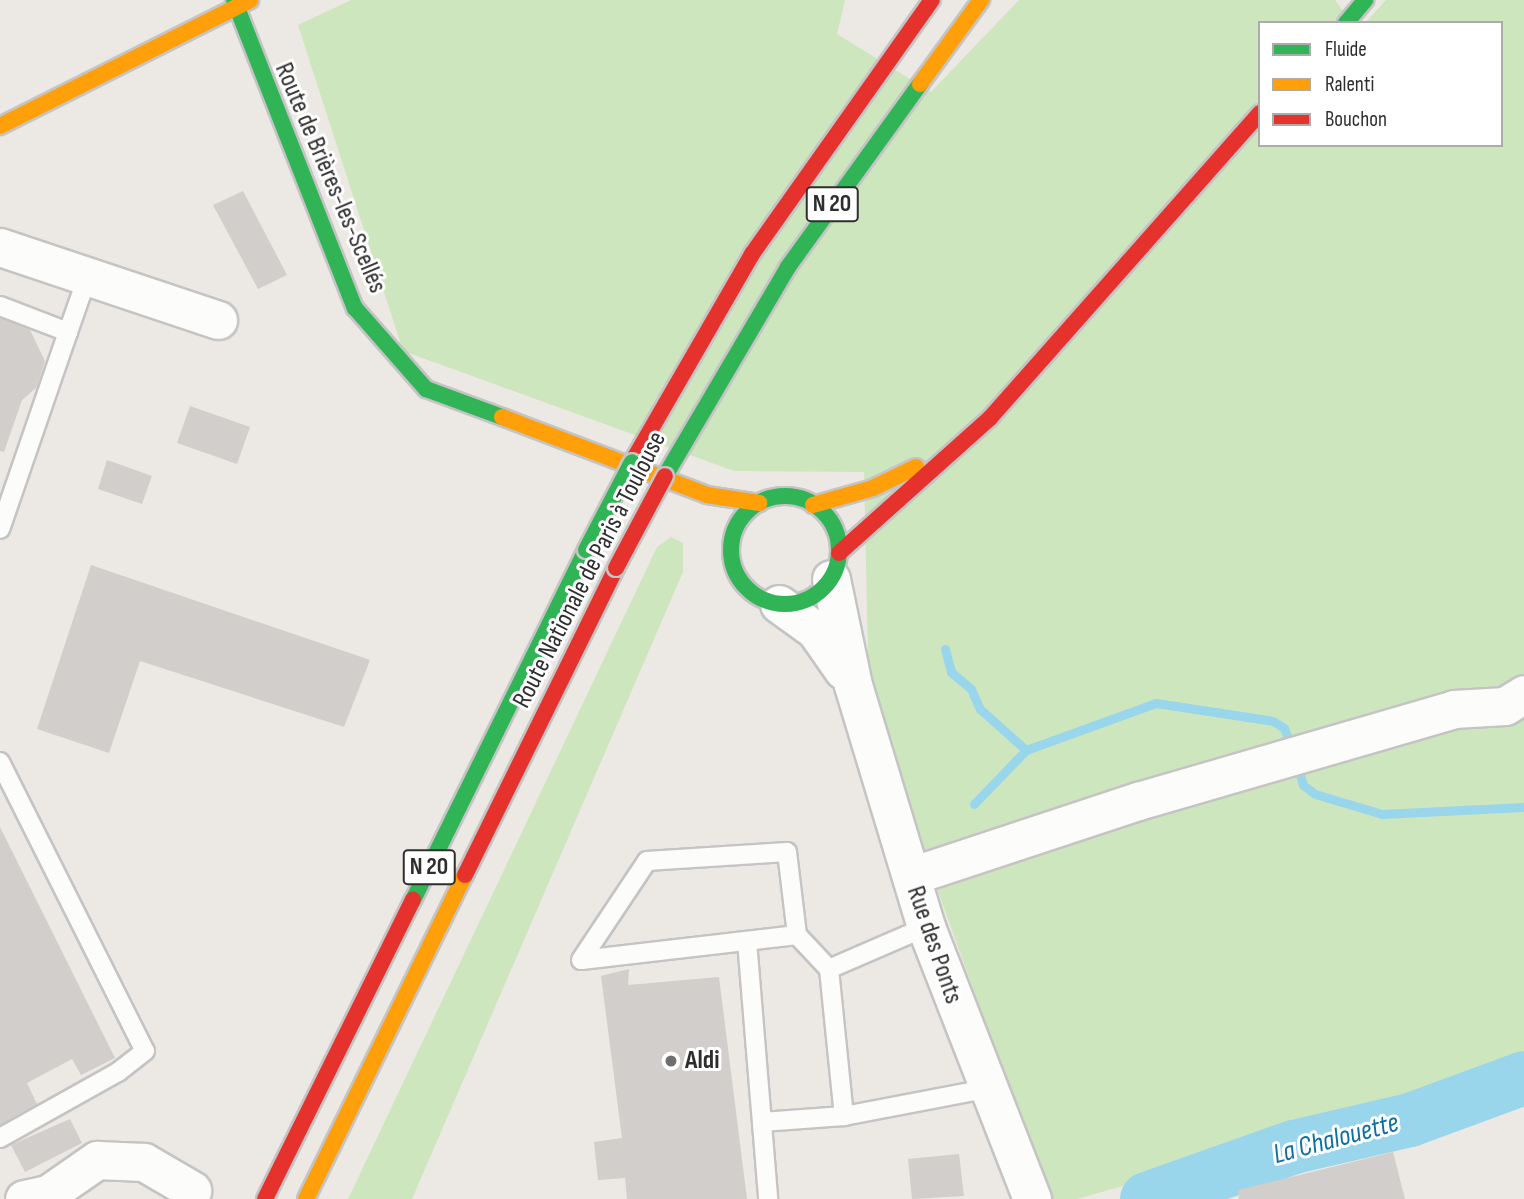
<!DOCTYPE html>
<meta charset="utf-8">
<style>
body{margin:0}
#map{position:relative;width:1524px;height:1199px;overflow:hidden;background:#ece8e4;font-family:"Sofia Sans Condensed",sans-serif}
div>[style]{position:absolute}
.green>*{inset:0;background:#cee6be}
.stream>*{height:9px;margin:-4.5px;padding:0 4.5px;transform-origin:4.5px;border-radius:4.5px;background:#99d6ec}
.river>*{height:54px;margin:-27px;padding:0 27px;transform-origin:27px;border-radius:27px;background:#99d6ec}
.building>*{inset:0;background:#d1cecb}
.roads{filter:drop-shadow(2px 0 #c5c4c5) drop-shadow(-2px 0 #c5c4c5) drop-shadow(0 2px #c5c4c5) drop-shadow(0 -2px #c5c4c5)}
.lane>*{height:18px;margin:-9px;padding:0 9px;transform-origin:9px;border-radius:9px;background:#fcfcfb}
.street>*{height:37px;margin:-18.5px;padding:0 18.5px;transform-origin:18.5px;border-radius:18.5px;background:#fcfcfb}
.fast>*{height:16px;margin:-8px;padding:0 8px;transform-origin:8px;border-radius:8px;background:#30b455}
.fast>.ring{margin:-8px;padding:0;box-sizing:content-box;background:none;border:16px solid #30b455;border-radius:50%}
.slow>*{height:16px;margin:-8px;padding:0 8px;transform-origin:8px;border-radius:8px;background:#ff9f0a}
.jam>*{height:16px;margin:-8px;padding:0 8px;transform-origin:8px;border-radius:8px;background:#e5322d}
.bridges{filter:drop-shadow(2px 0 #c6c5c4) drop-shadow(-2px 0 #c6c5c4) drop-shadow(0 2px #c6c5c4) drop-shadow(0 -2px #c6c5c4)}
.fast-bridge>*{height:16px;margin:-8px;padding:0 8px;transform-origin:8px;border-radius:8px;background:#30b455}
.jam-bridge>*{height:16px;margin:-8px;padding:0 8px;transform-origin:8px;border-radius:8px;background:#e5322d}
.dots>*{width:19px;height:19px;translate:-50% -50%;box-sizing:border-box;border:4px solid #fff;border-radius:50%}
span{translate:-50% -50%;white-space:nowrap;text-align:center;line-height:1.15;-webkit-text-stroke:6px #fff;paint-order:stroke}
.shield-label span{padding:2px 5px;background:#fff;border:2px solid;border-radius:5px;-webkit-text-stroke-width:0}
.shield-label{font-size:24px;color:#2e2e2e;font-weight:700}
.street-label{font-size:26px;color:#2e2e2e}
.poi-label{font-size:26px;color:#2e2e2e;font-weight:700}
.left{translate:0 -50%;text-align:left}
.water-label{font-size:28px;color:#0d6fa3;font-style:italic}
.legend{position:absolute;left:1258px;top:21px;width:245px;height:126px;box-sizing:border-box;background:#fff;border:2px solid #ababab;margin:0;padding:9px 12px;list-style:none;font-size:21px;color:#2e2e2e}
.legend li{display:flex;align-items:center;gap:14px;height:35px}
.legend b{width:35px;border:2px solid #ababab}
</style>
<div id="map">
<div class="green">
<div style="clip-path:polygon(351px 0,845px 0,837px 34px,931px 92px,1019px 0,1335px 0,1352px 23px,1260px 23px,1260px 145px,1501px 145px,1501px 23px,1365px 23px,1386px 0,1524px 0,1524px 1073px,1077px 1199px,1049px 1199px,869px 700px,864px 472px,734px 471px,403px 351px,298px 25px)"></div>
<div style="clip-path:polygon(671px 537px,683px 543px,683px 572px,412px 1199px,348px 1199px,657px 547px)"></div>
</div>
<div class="stream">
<div style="left:945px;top:649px;width:24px;rotate:75deg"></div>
<div style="left:951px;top:672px;width:26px;rotate:40deg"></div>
<div style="left:971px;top:689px;width:22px;rotate:66deg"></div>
<div style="left:980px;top:709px;width:62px;rotate:41.7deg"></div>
<div style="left:1296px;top:762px;width:24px;rotate:73deg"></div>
<div style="left:1303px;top:785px;width:15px;rotate:37deg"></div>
<div style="left:1315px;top:794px;width:70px;rotate:16.6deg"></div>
<div style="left:1382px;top:814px;width:142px;rotate:-2.8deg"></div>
<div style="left:974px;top:804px;width:75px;rotate:-46.1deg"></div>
<div style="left:1026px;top:750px;width:138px;rotate:-19.9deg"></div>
<div style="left:1156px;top:703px;width:118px;rotate:8.7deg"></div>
<div style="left:1273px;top:721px;width:13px;rotate:32deg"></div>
<div style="left:1284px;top:728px;width:22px;rotate:69deg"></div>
</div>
<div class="river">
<div style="left:1147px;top:1199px;width:156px;rotate:-19.5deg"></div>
<div style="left:1294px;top:1147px;width:119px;rotate:-13.1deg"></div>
<div style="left:1410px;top:1120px;width:121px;rotate:-20.2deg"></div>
</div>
<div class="building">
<div style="clip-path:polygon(243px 191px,287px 275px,258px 289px,213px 205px)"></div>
<div style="clip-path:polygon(0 318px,30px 330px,45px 361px,37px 387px,22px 400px,4px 452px,0 451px)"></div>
<div style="clip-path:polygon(190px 406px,250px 427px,237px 464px,177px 443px)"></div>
<div style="clip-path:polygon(107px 460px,152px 476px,142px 504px,98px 489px)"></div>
<div style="clip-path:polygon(91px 565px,370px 660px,344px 727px,140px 661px,109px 753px,37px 729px)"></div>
<div style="clip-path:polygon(0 827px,115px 1058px,81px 1075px,72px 1059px,27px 1083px,37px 1104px,0 1125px)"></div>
<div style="clip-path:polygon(629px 969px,628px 985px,719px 977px,747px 1199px,627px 1199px,625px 1178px,598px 1180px,594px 1142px,622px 1138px,601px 976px)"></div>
<div style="clip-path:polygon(70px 1119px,82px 1143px,25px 1172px,11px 1145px)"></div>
<div style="clip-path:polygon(1393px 1152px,1405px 1199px,1239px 1199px,1238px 1190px)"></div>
<div style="clip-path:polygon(959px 1154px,964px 1196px,912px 1199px,908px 1159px)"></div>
</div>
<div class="roads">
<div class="lane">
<div style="left:0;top:306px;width:73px;rotate:20.9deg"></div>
<div style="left:68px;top:332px;width:208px;rotate:109deg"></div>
<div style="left:68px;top:332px;width:60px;rotate:-70.7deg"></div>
<div style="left:0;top:762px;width:323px;rotate:63.4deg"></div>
<div style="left:145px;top:1051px;width:34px;rotate:142deg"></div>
<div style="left:118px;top:1072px;width:135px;rotate:150.8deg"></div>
<div style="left:797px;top:935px;width:217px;rotate:173.4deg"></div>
<div style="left:581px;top:960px;width:119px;rotate:-56.3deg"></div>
<div style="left:647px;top:861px;width:140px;rotate:-3.7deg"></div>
<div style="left:787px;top:852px;width:84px;rotate:83.1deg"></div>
<div style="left:797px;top:935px;width:47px;rotate:46.7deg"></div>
<div style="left:829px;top:969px;width:148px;rotate:84.2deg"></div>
<div style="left:747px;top:941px;width:259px;rotate:85.3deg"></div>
<div style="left:829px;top:969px;width:106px;rotate:-23.4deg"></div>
<div style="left:762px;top:1122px;width:82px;rotate:-4.2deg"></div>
<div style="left:844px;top:1116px;width:144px;rotate:-10.8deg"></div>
</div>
<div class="street">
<div style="left:0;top:247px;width:230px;rotate:18.5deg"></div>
<div style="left:831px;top:579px;width:108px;rotate:78.3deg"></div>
<div style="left:853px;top:685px;width:253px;rotate:73.2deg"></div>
<div style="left:926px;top:927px;width:292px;rotate:68.7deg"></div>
<div style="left:779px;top:604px;width:44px;rotate:35.8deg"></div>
<div style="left:815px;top:630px;width:49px;rotate:55deg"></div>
<div style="left:911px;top:876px;width:239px;rotate:-18.3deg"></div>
<div style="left:1138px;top:801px;width:329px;rotate:-16.2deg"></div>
<div style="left:1454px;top:709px;width:51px;rotate:-3.4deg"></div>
<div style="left:1505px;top:706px;width:22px;rotate:-32deg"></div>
<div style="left:24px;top:1199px;width:25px;rotate:-12deg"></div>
<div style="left:48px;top:1194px;width:60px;rotate:-34.8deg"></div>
<div style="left:97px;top:1160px;width:47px;rotate:2.4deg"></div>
<div style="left:144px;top:1162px;width:56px;rotate:30.3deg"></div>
</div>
<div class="fast">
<div style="left:234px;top:0;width:331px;rotate:68.6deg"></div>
<div style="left:355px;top:308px;width:108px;rotate:48.8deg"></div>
<div style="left:426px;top:389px;width:81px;rotate:20.2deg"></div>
<div style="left:1346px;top:23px;width:30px;rotate:-50deg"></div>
<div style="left:665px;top:476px;width:243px;rotate:-59.5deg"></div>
<div style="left:788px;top:267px;width:226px;rotate:-54.2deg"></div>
<div class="ring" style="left:731px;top:496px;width:92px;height:92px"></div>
<div style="left:413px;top:900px;width:390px;rotate:-63.7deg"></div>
</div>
<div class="slow">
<div style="left:920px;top:84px;width:104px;rotate:-54deg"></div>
<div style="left:0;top:126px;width:280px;rotate:-26.7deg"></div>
<div style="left:502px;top:417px;width:219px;rotate:20.8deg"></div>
<div style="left:707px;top:495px;width:53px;rotate:8.7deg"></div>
<div style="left:813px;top:505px;width:62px;rotate:-15.8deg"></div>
<div style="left:873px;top:488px;width:48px;rotate:-26deg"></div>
<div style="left:306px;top:1199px;width:361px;rotate:-63.9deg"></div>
</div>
<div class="jam">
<div style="left:632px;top:462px;width:240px;rotate:-60deg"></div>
<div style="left:752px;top:254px;width:311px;rotate:-54.7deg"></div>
<div style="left:839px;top:553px;width:203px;rotate:-41.8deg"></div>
<div style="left:990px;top:418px;width:407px;rotate:-48.5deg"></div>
<div style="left:465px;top:875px;width:342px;rotate:-63.8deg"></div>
<div style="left:265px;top:1199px;width:334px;rotate:-63.7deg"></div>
</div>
</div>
<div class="bridges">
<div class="fast-bridge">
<div style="left:586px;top:550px;width:99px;rotate:-62.4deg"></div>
</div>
<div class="jam-bridge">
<div style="left:616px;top:568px;width:104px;rotate:-62deg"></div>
</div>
</div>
<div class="dots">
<div style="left:671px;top:1061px;background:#706f6e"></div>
</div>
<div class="shield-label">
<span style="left:832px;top:204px">N 20</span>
<span style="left:429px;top:867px">N 20</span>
</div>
<div class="street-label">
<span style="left:330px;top:178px;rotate:67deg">Route de Brières-les-Scellés</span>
<span style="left:590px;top:570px;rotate:-63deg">Route Nationale de Paris à Toulouse</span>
<span style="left:934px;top:945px;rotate:71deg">Rue des Ponts</span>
</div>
<div class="poi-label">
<span class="left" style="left:685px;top:1061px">Aldi</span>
</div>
<div class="water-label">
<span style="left:1336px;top:1139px;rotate:-15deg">La Chalouette</span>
</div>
<ul class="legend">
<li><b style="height:9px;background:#30b455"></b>Fluide</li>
<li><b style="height:9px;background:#ff9f0a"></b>Ralenti</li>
<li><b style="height:9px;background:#e5322d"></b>Bouchon</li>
</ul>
</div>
